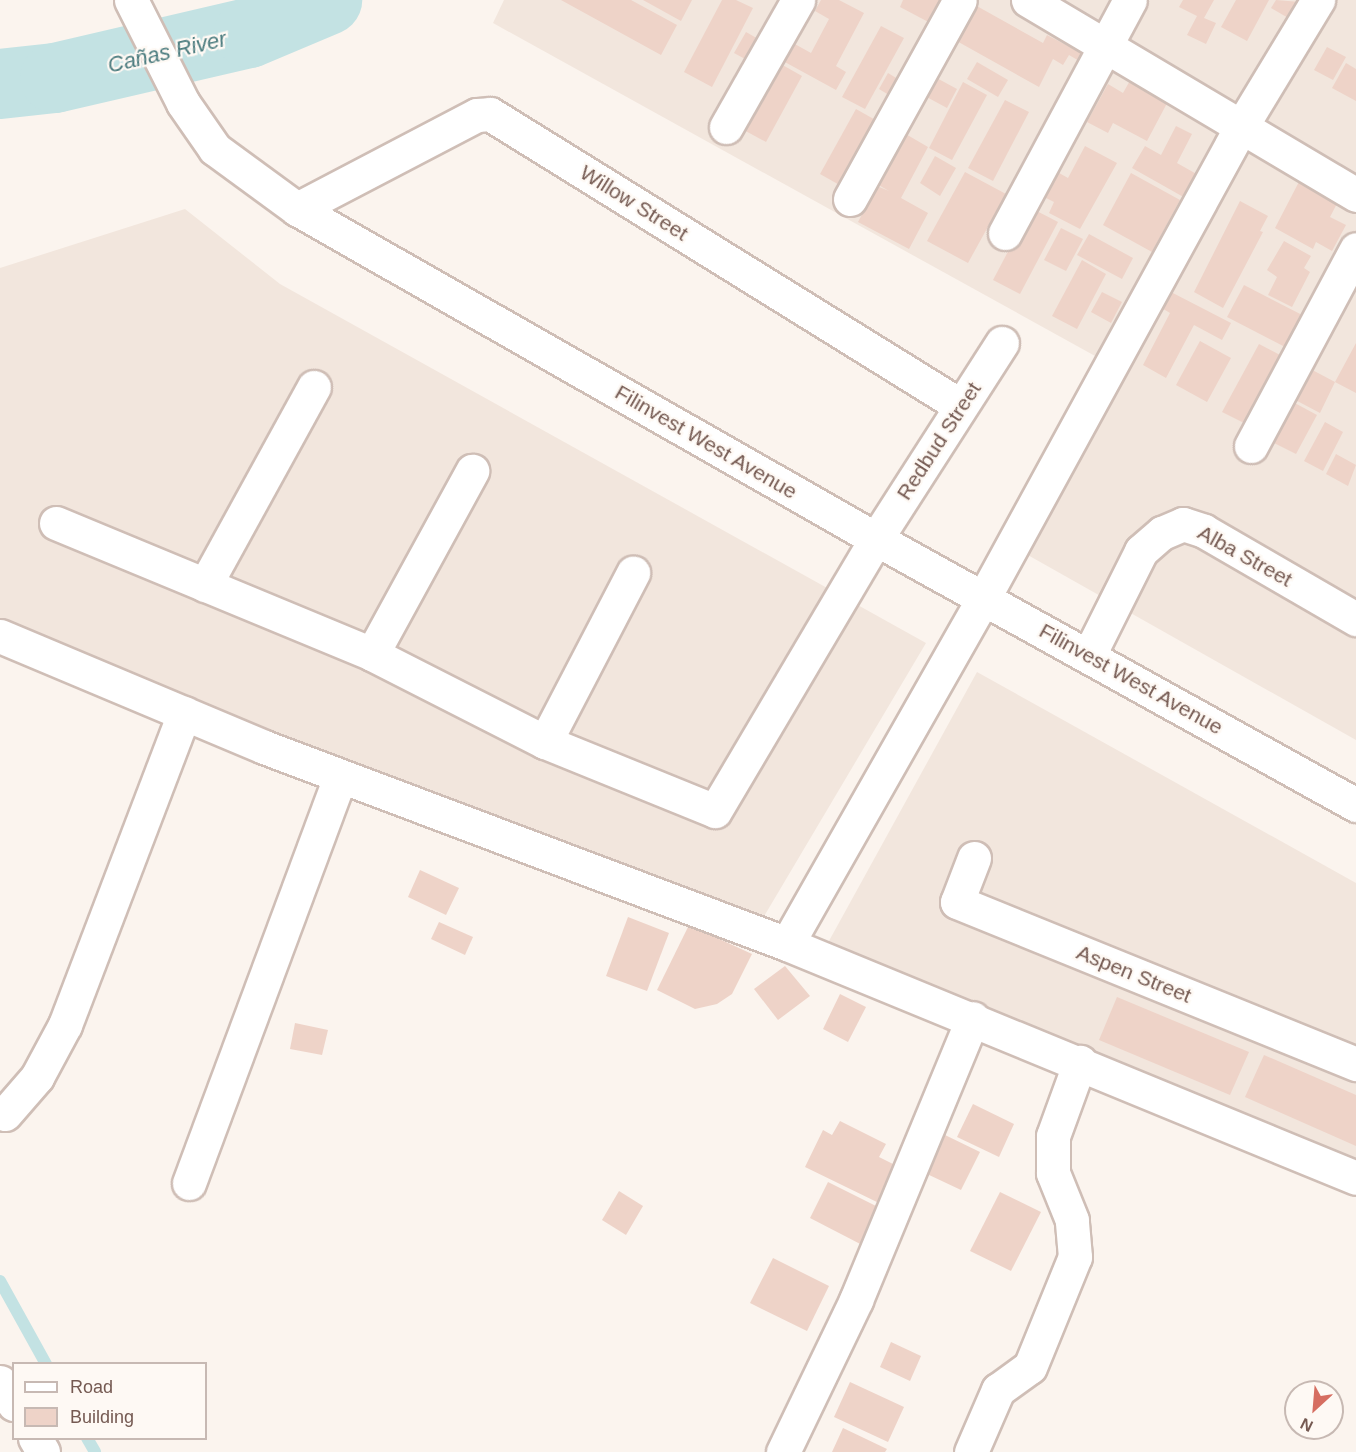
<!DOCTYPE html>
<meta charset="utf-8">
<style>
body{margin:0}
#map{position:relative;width:1356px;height:1452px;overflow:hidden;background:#fbf4ee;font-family:Arial,sans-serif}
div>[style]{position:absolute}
.residential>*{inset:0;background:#f2e6dd}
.stream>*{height:12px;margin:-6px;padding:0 6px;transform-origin:6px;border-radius:6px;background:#c3e2e3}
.river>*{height:70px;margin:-35px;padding:0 35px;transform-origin:35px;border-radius:35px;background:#c3e2e3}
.building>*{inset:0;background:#eed3c8}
.roads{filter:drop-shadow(2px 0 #cfbeb6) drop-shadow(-2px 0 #cfbeb6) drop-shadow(0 2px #cfbeb6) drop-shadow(0 -2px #cfbeb6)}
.minor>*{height:33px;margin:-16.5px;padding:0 16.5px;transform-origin:16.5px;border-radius:16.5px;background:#fff}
span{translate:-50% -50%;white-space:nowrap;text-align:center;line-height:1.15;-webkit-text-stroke:4.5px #fef9f4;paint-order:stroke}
.street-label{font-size:21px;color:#755a52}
.water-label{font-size:22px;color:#4a7b7e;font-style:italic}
.legend{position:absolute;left:12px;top:1362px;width:195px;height:78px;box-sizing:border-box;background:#fef9f4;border:2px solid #c7b9b3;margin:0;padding:8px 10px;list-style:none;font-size:18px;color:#755a52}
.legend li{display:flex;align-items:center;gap:12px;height:30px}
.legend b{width:30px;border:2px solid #c7b9b3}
.north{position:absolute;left:1284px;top:1380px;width:60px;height:60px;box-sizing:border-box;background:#fef9f4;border:2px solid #c7b9b3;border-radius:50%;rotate:206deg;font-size:16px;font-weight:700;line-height:24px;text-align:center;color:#755a52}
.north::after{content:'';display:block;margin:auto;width:21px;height:27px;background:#d66e61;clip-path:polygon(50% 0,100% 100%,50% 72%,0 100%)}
</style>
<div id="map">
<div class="residential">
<div style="clip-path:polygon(504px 0,1356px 0,1356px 740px,1026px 554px,1124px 372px,493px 23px)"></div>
<div style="clip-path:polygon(185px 209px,280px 284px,926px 643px,756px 930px,0 623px,0 268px)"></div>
<div style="clip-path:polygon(977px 672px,1356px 883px,1356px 1165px,824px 950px)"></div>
</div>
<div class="stream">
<div style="left:0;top:1281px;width:95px;rotate:61deg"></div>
<div style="left:87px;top:1438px;width:16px;rotate:60deg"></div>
</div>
<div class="river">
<div style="left:0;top:84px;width:55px;rotate:-6.2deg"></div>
<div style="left:55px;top:78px;width:199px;rotate:-13.1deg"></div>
<div style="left:249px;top:33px;width:85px;rotate:-22.9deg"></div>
</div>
<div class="building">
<div style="clip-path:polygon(561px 0,631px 0,677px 25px,661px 55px)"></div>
<div style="clip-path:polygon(643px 0,692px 0,681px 21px)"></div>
<div style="clip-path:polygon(722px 0,736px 0,753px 8px,712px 87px,684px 72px)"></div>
<div style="clip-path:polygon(821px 0,839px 0,864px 13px,836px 66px,846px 72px,836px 90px,783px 61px,793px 43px,811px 53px,829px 19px,815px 11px)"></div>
<div style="clip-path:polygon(903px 0,947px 0,934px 25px,900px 7px)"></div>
<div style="clip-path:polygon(966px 0,1043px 43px,1047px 35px,1068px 46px,1072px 40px,1089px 49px,1081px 62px,1069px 55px,1063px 65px,1053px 59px,1039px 87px,946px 35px)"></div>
<div style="clip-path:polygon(1183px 0,1214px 0,1204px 18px,1216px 23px,1206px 44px,1187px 35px,1197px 16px,1179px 7px)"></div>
<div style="clip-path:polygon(1236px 0,1269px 0,1247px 41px,1221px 27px)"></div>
<div style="clip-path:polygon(1276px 0,1300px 2px,1290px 19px,1271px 8px)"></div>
<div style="clip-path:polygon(881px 26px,904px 38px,865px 109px,842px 97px)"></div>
<div style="clip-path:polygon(746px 32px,769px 45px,758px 66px,734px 53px)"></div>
<div style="clip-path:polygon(1327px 47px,1346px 57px,1333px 80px,1314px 70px)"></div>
<div style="clip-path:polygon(977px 62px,1008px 80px,998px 97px,967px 79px)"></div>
<div style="clip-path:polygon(779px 63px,802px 76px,766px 142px,742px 129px)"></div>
<div style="clip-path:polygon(1346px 63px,1356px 69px,1356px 101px,1332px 88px)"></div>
<div style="clip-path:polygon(1136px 70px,1174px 90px,1147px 141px,1113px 123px,1108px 133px,1087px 122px,1108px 84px,1123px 93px)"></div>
<div style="clip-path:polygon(888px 73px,906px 84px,897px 100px,879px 89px)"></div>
<div style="clip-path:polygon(933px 76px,957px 89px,947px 108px,923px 95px)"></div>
<div style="clip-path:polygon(963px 82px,987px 95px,952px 160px,929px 148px)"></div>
<div style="clip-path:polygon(1005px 100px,1029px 112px,993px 181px,968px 168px)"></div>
<div style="clip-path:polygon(856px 109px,879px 122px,843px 187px,820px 174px)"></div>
<div style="clip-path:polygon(1176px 126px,1192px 134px,1177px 163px,1200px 176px,1187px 199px,1132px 168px,1145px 146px,1161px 155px)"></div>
<div style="clip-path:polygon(904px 133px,928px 147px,901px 198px,928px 213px,909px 249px,858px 222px,877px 186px,889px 191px,875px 183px)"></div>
<div style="clip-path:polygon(1085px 146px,1117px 163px,1080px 229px,1049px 213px,1054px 202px,1038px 194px,1052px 169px,1068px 178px)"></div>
<div style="clip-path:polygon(935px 156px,956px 168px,940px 196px,920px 183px)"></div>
<div style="clip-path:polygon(965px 172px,1006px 194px,968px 263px,927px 241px)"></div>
<div style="clip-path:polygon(1131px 173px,1180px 200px,1152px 252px,1103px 225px)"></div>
<div style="clip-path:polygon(1303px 174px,1342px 194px,1330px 217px,1346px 225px,1332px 251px,1316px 242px,1313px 249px,1275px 228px)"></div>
<div style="clip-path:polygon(1240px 201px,1268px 216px,1260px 231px,1263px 232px,1223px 308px,1194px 292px)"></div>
<div style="clip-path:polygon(1031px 208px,1058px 222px,1020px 294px,993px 280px)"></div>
<div style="clip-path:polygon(1061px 228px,1083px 239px,1066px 271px,1044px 260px)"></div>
<div style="clip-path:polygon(1089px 234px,1133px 258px,1122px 279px,1077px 255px)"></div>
<div style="clip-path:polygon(1284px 241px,1311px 256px,1304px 268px,1310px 272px,1292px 307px,1268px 295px,1277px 277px,1267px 270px)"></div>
<div style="clip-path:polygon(1082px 260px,1106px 274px,1077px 329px,1052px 316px)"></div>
<div style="clip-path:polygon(1244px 285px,1308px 318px,1291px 350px,1227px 317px)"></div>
<div style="clip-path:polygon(1169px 291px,1231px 323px,1222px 340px,1194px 325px,1166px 378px,1143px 365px,1170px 313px,1160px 307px)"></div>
<div style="clip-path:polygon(1102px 292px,1122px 302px,1111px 323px,1091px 312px)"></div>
<div style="clip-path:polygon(1200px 341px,1231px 358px,1207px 402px,1176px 385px)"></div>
<div style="clip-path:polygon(1356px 343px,1356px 393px,1335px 382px,1320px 413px,1284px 394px,1301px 364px,1335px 382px)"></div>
<div style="clip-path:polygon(1259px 344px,1284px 357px,1248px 425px,1222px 412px)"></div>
<div style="clip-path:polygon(1291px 401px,1317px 415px,1296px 454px,1270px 441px)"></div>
<div style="clip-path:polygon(1325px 422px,1343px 432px,1323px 471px,1304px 461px)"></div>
<div style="clip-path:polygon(1336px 454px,1356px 465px,1348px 486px,1326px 474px)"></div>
<div style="clip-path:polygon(420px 870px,459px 888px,446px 915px,408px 897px)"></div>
<div style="clip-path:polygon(628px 917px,669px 933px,647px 991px,606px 976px)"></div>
<div style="clip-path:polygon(439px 922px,473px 937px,465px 955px,431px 939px)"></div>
<div style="clip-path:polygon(689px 925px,752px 954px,732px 994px,717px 1004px,695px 1009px,657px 990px)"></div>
<div style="clip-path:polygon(785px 966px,810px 996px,778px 1020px,754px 989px)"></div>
<div style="clip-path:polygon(840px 994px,866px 1007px,848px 1042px,823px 1029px)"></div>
<div style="clip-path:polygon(1117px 997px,1249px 1052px,1230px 1095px,1099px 1040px)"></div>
<div style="clip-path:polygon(295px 1023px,328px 1030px,322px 1055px,290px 1049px)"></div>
<div style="clip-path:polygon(1264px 1055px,1356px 1095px,1356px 1146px,1245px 1097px)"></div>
<div style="clip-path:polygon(973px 1104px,1014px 1124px,999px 1157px,957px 1137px)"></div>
<div style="clip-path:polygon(840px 1121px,886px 1144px,879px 1157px,901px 1168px,883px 1205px,805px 1167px,823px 1130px,832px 1135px)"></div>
<div style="clip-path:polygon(945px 1135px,980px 1152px,961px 1190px,927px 1174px)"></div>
<div style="clip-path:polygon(828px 1182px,886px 1211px,868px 1248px,810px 1218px)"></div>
<div style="clip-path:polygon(619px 1191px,643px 1206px,626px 1235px,602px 1220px)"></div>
<div style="clip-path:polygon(1000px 1192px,1041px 1212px,1011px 1271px,970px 1251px)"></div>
<div style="clip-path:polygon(773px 1258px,829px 1286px,807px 1331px,750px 1303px)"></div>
<div style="clip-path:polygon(891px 1342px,921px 1356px,910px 1381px,880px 1367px)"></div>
<div style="clip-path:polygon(850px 1382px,904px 1407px,888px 1442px,834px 1417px)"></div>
<div style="clip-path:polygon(843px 1428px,887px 1449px,885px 1452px,832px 1452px)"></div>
</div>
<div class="roads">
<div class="minor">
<div style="left:131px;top:0;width:115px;rotate:63.2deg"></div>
<div style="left:183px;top:103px;width:56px;rotate:55.2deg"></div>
<div style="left:215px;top:149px;width:102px;rotate:36.2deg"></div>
<div style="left:297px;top:209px;width:666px;rotate:29.68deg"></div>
<div style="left:876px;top:539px;width:549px;rotate:28.99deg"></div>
<div style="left:1028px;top:0;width:382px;rotate:30.7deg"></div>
<div style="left:726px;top:127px;width:146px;rotate:-60.4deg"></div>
<div style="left:850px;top:199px;width:227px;rotate:-61.1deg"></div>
<div style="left:297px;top:209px;width:203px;rotate:-27.6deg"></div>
<div style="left:477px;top:115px;width:13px;rotate:-4deg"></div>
<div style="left:490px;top:114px;width:554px;rotate:31.8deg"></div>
<div style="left:1005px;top:233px;width:264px;rotate:-61.8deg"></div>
<div style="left:1251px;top:446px;width:223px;rotate:-61.9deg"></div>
<div style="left:56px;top:523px;width:342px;rotate:22.5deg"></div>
<div style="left:372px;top:654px;width:194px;rotate:27deg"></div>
<div style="left:545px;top:742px;width:183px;rotate:22.1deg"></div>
<div style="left:715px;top:811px;width:316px;rotate:-59.4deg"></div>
<div style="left:876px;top:539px;width:233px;rotate:-57.3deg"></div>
<div style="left:205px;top:585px;width:226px;rotate:-61.2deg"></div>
<div style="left:0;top:636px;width:286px;rotate:22.8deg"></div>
<div style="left:264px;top:747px;width:559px;rotate:20.64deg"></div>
<div style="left:787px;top:944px;width:397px;rotate:-60.4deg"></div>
<div style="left:983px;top:599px;width:538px;rotate:-61.34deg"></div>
<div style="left:1241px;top:127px;width:149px;rotate:-58.8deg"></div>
<div style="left:372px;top:654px;width:209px;rotate:-61.3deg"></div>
<div style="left:1089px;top:655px;width:116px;rotate:-63.4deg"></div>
<div style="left:1141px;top:551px;width:28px;rotate:-41deg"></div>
<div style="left:1162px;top:533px;width:23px;rotate:-23deg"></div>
<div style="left:1183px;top:524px;width:22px;rotate:18deg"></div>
<div style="left:1204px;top:531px;width:176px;rotate:30.1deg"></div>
<div style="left:545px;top:742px;width:191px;rotate:-62.5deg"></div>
<div style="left:974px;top:858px;width:47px;rotate:111.1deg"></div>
<div style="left:957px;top:902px;width:431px;rotate:22.1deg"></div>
<div style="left:787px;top:944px;width:615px;rotate:22.35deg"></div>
<div style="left:5px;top:1114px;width:49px;rotate:-49.1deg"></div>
<div style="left:37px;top:1077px;width:59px;rotate:-61.7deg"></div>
<div style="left:65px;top:1025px;width:334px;rotate:-69.1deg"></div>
<div style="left:189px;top:1183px;width:434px;rotate:-69.6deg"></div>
<div style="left:0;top:1382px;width:26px;rotate:58deg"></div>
<div style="left:35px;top:1438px;width:16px;rotate:60deg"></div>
<div style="left:783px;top:1452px;width:169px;rotate:-64.3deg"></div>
<div style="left:856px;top:1300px;width:305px;rotate:-67.5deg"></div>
<div style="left:971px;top:1452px;width:68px;rotate:-66.5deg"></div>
<div style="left:998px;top:1390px;width:39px;rotate:-36deg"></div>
<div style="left:1030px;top:1367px;width:119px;rotate:-67.8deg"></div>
<div style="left:1075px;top:1257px;width:37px;rotate:-95deg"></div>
<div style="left:1072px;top:1220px;width:51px;rotate:-112deg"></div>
<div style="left:1053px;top:1173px;width:37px;rotate:-90deg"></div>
<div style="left:1053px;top:1136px;width:79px;rotate:-70deg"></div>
</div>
</div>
<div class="street-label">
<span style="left:634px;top:203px;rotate:32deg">Willow Street</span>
<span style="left:939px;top:441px;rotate:-57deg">Redbud Street</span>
<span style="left:706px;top:442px;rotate:30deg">Filinvest West Avenue</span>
<span style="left:1245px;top:556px;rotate:29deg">Alba Street</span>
<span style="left:1131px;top:679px;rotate:29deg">Filinvest West Avenue</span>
<span style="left:1134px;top:974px;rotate:22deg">Aspen Street</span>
</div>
<div class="water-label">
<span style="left:167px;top:52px;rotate:-13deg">Cañas River</span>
</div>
<ul class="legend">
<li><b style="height:8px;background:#fff"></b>Road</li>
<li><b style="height:16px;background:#eed3c8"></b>Building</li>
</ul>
<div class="north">N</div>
</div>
